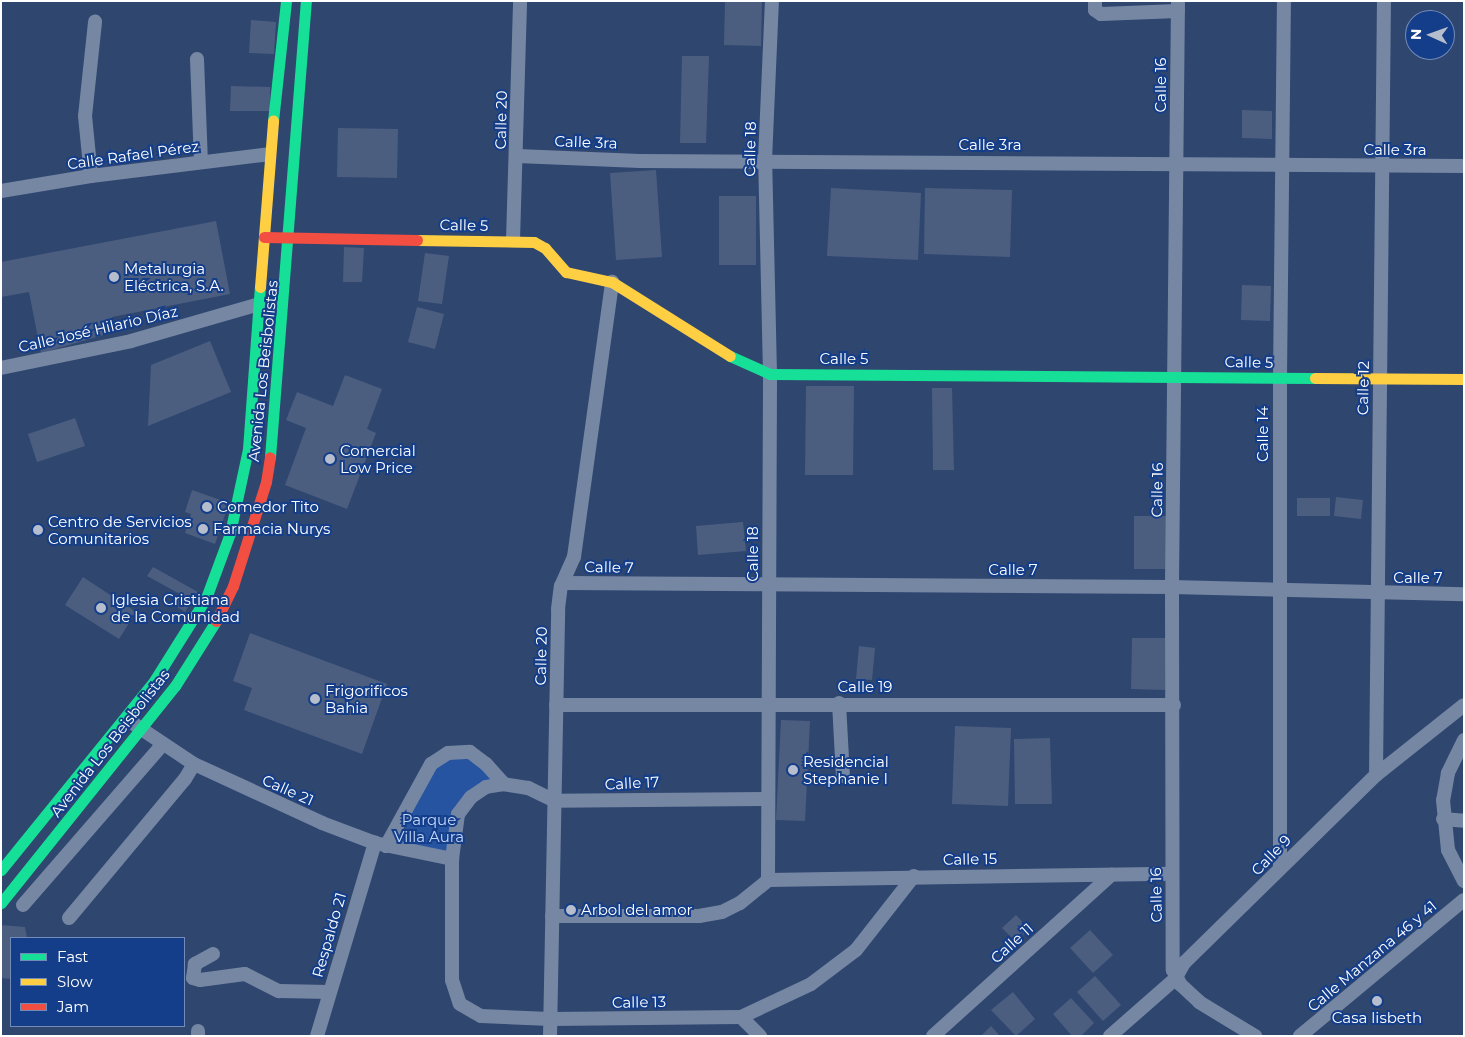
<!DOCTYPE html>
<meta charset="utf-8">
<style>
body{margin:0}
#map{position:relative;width:1465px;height:1037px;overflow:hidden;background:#2f466f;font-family:Montserrat,sans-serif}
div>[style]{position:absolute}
.green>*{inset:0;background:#2754a1}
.building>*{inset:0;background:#4c5e80}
.street>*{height:14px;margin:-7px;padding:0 7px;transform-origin:7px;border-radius:7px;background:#7687a4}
.fast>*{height:11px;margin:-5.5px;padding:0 5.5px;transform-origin:5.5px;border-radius:5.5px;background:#16e098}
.slow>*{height:11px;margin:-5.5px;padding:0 5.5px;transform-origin:5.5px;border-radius:5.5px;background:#ffcf43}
.jam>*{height:11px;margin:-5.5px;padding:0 5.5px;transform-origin:5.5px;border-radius:5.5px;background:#f24e42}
.dots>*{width:14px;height:14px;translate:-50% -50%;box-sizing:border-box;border:2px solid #143e8a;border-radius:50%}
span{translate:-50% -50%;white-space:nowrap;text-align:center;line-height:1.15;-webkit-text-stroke:4px #143e8a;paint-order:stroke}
.street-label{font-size:15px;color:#fff}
.poi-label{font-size:15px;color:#fff}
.left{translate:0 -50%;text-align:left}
.park-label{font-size:15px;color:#c2d7fc}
.frame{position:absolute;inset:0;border:2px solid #fff;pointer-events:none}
.legend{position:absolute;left:10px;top:937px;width:175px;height:90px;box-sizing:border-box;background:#143e8a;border:1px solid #728bb9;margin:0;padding:6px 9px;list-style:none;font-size:15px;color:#fff}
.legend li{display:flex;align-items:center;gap:10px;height:25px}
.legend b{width:25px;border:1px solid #728bb9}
.north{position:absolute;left:1405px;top:10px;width:50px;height:50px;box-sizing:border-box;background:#143e8a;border:1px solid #728bb9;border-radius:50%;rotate:272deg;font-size:14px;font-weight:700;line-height:20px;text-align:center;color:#fff}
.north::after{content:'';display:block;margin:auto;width:18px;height:22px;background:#b6becd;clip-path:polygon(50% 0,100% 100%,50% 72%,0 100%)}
</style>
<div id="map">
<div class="green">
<div style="clip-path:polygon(467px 756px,494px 780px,468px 791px,452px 811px,452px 853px,398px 846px,416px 800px,434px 768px,449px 757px)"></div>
</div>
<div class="building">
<div style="clip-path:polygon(725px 1px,762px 1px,761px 46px,724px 45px)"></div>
<div style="clip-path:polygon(251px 20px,276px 22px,274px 54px,249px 53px)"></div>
<div style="clip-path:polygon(682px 56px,709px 56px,706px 143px,680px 143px)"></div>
<div style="clip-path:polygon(231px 86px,270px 87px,270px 111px,230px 111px)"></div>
<div style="clip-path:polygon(1242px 110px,1272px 111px,1272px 139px,1242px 138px)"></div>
<div style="clip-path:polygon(338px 128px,398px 129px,397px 178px,337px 177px)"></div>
<div style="clip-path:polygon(656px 170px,662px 257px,616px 260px,610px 173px)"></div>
<div style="clip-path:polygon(831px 188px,921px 193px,918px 260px,827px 256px)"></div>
<div style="clip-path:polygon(925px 188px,1012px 190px,1010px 257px,924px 254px)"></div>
<div style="clip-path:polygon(719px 196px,756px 196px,756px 265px,719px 265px)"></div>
<div style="clip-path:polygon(216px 221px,230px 294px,112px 317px,114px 332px,41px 353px,29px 292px,1px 297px,1px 262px)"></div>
<div style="clip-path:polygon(344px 247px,364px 248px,362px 282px,343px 282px)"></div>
<div style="clip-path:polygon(425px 253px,449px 256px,442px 304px,418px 301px)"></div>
<div style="clip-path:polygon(1242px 285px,1271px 286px,1270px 321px,1241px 320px)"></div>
<div style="clip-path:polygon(417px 307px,444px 314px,435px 349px,408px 342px)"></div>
<div style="clip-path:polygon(210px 341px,231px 392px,148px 426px,151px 365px)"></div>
<div style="clip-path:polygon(345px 375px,382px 389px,367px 429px,376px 433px,347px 509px,285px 485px,306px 428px,286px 420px,297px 392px,333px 406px)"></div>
<div style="clip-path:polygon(806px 386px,854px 386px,853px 475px,805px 475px)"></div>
<div style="clip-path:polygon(932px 388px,952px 388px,954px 470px,933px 470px)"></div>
<div style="clip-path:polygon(75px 418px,85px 446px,37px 462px,28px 434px)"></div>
<div style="clip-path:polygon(192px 490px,229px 503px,215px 544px,185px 533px,191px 514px,185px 512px)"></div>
<div style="clip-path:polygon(1336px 497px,1363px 500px,1361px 519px,1334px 516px)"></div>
<div style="clip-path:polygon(1297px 498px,1330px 498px,1330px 516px,1297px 516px)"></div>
<div style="clip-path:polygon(1134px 516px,1169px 516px,1170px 569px,1134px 569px)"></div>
<div style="clip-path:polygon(743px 522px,746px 551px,698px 555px,696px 526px)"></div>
<div style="clip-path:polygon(153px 567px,198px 592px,185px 612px,174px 605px,180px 594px,147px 576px)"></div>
<div style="clip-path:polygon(83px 577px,136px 612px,119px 639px,65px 605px)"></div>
<div style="clip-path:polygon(250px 633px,387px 684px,362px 754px,244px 710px,252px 688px,233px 681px)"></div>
<div style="clip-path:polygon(1132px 638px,1166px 638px,1165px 690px,1131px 689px)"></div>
<div style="clip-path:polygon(859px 646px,875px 648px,872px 680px,856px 679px)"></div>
<div style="clip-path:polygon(781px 720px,810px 721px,805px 821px,776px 820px)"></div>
<div style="clip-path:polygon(955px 726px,1011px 728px,1008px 806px,952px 804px)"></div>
<div style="clip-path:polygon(1050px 738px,1052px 804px,1015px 804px,1014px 739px)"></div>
<div style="clip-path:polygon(1016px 915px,1029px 929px,1016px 942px,1002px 928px)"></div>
<div style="clip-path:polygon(1px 925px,25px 927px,27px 938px,11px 938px,11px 979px,1px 978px)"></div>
<div style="clip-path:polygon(1090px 930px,1113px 955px,1093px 973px,1070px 948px)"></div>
<div style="clip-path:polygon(1095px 976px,1121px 1005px,1103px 1021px,1077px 992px)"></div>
<div style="clip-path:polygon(1013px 992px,1035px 1019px,1016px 1036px,991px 1010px)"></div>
<div style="clip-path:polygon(1071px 998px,1094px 1023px,1081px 1036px,1072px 1036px,1053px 1014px)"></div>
<div style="clip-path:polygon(991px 1026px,1000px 1036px,981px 1036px)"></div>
</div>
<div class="street">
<div style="left:1095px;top:1px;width:9px;rotate:90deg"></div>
<div style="left:1095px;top:10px;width:7px;rotate:34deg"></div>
<div style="left:1101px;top:14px;width:77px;rotate:-2.2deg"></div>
<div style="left:1178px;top:1px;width:586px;rotate:90.59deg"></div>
<div style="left:1172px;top:587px;width:383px;rotate:89.9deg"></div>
<div style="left:1173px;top:970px;width:16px;rotate:63deg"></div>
<div style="left:1180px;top:984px;width:26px;rotate:43deg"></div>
<div style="left:1199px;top:1002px;width:66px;rotate:31.3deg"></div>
<div style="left:197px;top:59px;width:103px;rotate:87.8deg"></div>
<div style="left:517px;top:156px;width:123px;rotate:2.3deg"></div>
<div style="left:640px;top:161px;width:824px;rotate:0.35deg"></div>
<div style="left:91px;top:176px;width:60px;rotate:-95.7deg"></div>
<div style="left:85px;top:116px;width:95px;rotate:-83.9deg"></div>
<div style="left:1px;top:191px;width:91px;rotate:-9.5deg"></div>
<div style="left:91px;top:176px;width:179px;rotate:-7deg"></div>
<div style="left:513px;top:240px;width:239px;rotate:-88.3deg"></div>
<div style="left:1px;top:368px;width:133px;rotate:-11.7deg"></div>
<div style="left:131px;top:341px;width:133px;rotate:-16.1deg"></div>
<div style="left:563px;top:583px;width:609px;rotate:0.38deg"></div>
<div style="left:1172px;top:587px;width:292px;rotate:1.4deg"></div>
<div style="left:839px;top:703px;width:73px;rotate:86.9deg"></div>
<div style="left:556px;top:705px;width:618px"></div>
<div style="left:134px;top:724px;width:72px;rotate:33.7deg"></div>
<div style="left:194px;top:764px;width:141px;rotate:24.7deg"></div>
<div style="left:322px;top:823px;width:57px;rotate:20.7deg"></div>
<div style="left:375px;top:843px;width:79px;rotate:11.7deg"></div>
<div style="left:1464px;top:740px;width:37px;rotate:116deg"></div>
<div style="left:1448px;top:773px;width:27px;rotate:100deg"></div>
<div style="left:1443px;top:800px;width:50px;rotate:84.3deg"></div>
<div style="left:1448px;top:850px;width:35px;rotate:63deg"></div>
<div style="left:1376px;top:775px;width:774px;rotate:-89.41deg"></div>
<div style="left:766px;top:799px;width:211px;rotate:179.5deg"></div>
<div style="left:555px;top:801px;width:30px;rotate:-154deg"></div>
<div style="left:528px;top:788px;width:24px;rotate:-171deg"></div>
<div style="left:504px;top:784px;width:18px;rotate:171deg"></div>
<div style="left:486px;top:787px;width:18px;rotate:146deg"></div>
<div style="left:471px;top:797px;width:21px;rotate:127deg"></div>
<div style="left:458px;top:814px;width:45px;rotate:97.6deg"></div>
<div style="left:452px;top:859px;width:121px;rotate:90deg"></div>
<div style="left:452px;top:980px;width:25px;rotate:72deg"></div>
<div style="left:460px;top:1004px;width:24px;rotate:30deg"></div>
<div style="left:481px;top:1016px;width:69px;rotate:2.5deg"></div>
<div style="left:550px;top:1019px;width:191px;rotate:-0.6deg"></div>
<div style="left:741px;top:1017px;width:77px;rotate:-25.2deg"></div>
<div style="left:811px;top:984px;width:56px;rotate:-37.1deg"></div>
<div style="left:856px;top:950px;width:94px;rotate:-51.9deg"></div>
<div style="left:1443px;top:819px;width:21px;rotate:5deg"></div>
<div style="left:386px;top:846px;width:94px;rotate:-61.2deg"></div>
<div style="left:431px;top:764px;width:20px;rotate:-33deg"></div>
<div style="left:448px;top:753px;width:22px;rotate:-3deg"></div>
<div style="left:470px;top:752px;width:20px;rotate:37deg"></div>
<div style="left:486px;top:764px;width:27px;rotate:48deg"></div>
<div style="left:1280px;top:867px;width:490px;rotate:-90deg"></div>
<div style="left:1280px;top:377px;width:376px;rotate:-89.4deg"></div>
<div style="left:768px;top:880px;width:506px;rotate:-89.77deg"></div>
<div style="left:770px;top:374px;width:214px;rotate:-91.3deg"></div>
<div style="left:765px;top:160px;width:159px;rotate:-87.5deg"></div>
<div style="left:768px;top:880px;width:404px;rotate:-0.9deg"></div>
<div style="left:23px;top:905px;width:212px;rotate:-49deg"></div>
<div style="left:552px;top:916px;width:147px"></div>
<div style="left:699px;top:916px;width:23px;rotate:-10deg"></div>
<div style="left:722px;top:912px;width:20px;rotate:-27deg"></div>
<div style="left:740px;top:903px;width:36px;rotate:-39deg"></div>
<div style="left:69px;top:918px;width:181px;rotate:-50.2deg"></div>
<div style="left:185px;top:779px;width:17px;rotate:-59deg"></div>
<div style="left:213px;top:954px;width:21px;rotate:151deg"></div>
<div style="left:195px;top:964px;width:14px;rotate:98deg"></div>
<div style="left:193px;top:978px;width:7px;rotate:16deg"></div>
<div style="left:200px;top:980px;width:45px;rotate:-7.6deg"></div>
<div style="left:245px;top:974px;width:38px;rotate:27deg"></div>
<div style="left:279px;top:991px;width:50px;rotate:1.1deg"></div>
<div style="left:741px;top:1017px;width:27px;rotate:45deg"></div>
<div style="left:198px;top:1031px;width:5px;rotate:90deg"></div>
<div style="left:317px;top:1036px;width:202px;rotate:-73.3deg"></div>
<div style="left:550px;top:1036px;width:427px;rotate:-88.9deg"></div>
<div style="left:558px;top:609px;width:23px;rotate:-83deg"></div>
<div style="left:561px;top:586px;width:32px;rotate:-66deg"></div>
<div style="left:574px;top:557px;width:278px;rotate:-82.1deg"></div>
<div style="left:933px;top:1036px;width:241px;rotate:-42.1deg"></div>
<div style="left:1110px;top:1036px;width:86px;rotate:-41.2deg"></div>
<div style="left:1175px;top:979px;width:18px;rotate:-61deg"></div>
<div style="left:1184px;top:963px;width:269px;rotate:-44.4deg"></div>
<div style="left:1376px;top:775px;width:112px;rotate:-38.5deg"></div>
<div style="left:1300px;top:1036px;width:213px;rotate:-39.7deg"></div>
</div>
<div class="fast">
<div style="left:273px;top:121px;width:121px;rotate:-83.8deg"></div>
<div style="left:730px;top:356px;width:44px;rotate:24.2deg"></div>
<div style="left:770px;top:374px;width:545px;rotate:0.42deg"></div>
<div style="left:270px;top:457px;width:457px;rotate:-85.5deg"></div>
<div style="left:1px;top:870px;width:243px;rotate:-51deg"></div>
<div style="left:154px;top:681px;width:98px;rotate:-57.9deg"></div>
<div style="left:206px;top:598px;width:69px;rotate:-69.7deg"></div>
<div style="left:230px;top:533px;width:86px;rotate:-77.9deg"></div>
<div style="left:248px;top:449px;width:162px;rotate:-85.8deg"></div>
<div style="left:1px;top:903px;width:278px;rotate:-51.3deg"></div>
<div style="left:175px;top:686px;width:77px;rotate:-57.8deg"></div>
</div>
<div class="slow">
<div style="left:417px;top:240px;width:117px;rotate:1deg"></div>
<div style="left:534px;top:242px;width:13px;rotate:29deg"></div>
<div style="left:545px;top:248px;width:32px;rotate:49deg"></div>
<div style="left:566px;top:272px;width:47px;rotate:12.3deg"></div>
<div style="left:612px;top:282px;width:139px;rotate:32.1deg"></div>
<div style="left:260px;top:287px;width:167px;rotate:-85.5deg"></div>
<div style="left:1315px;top:378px;width:149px;rotate:0.4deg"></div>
</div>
<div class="jam">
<div style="left:264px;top:237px;width:153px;rotate:1.1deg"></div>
<div style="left:216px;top:621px;width:39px;rotate:-64deg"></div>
<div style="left:233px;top:586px;width:109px;rotate:-72.4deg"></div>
<div style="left:266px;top:482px;width:25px;rotate:-81deg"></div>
</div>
<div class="dots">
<div style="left:114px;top:277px;background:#b6becd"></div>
<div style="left:330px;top:459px;background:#b6becd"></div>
<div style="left:207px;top:507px;background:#b6becd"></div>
<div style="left:203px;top:529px;background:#b6becd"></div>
<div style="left:38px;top:530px;background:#b6becd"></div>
<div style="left:101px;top:608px;background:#b6becd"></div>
<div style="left:315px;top:699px;background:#b6becd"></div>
<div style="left:793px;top:770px;background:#b6becd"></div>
<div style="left:571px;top:910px;background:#b6becd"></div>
<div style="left:1377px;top:1001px;background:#b6becd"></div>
</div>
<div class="street-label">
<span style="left:1161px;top:85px;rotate:-90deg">Calle 16</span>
<span style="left:501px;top:120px;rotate:-89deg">Calle 20</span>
<span style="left:586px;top:142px;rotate:2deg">Calle 3ra</span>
<span style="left:990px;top:145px">Calle 3ra</span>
<span style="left:750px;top:149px;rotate:-89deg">Calle 18</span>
<span style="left:1395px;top:150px">Calle 3ra</span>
<span style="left:133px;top:155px;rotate:-8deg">Calle Rafael Pérez</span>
<span style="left:464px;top:225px;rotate:1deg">Calle 5</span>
<span style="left:98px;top:329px;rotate:-13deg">Calle José Hilario Díaz</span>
<span style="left:844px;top:359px">Calle 5</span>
<span style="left:1249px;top:362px;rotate:1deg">Calle 5</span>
<span style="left:263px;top:371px;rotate:-84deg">Avenida Los Beisbolistas</span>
<span style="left:1363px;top:388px;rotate:-89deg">Calle 12</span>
<span style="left:1263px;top:434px;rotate:-90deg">Calle 14</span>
<span style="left:1157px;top:490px;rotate:-89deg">Calle 16</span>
<span style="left:753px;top:554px;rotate:-90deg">Calle 18</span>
<span style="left:609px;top:567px;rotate:1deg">Calle 7</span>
<span style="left:1013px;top:570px">Calle 7</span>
<span style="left:1418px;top:578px">Calle 7</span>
<span style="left:541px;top:656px;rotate:-89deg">Calle 20</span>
<span style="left:865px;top:687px">Calle 19</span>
<span style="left:110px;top:743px;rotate:-52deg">Avenida Los Beisbolistas</span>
<span style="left:632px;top:783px;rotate:-3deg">Calle 17</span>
<span style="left:288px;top:790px;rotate:24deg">Calle 21</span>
<span style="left:1271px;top:855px;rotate:-46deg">Calle 9</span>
<span style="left:970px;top:859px;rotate:-1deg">Calle 15</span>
<span style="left:1156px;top:895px;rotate:-91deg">Calle 16</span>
<span style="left:329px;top:935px;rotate:-74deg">Respaldo 21</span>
<span style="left:1012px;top:943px;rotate:-42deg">Calle 11</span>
<span style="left:1372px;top:956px;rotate:-40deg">Calle Manzana 46 y 41</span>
<span style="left:639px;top:1002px;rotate:-1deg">Calle 13</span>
</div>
<div class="poi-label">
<span class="left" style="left:124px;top:277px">Metalurgia<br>Eléctrica, S.A.</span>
<span class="left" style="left:340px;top:459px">Comercial<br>Low Price</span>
<span class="left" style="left:217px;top:507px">Comedor Tito</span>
<span class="left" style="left:48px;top:530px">Centro de Servicios<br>Comunitarios</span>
<span class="left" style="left:213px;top:529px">Farmacia Nurys</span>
<span class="left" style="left:111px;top:608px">Iglesia Cristiana<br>de la Comunidad</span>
<span class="left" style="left:325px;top:699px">Frigorificos<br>Bahia</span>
<span class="left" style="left:803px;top:770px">Residencial<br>Stephanie I</span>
<span class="left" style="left:581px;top:910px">Arbol del amor</span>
<span style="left:1377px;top:1018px">Casa lisbeth</span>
</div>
<div class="park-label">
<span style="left:429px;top:828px">Parque<br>Villa Aura</span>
</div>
<div class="frame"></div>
<ul class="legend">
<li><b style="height:6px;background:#16e098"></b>Fast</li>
<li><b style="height:6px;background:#ffcf43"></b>Slow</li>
<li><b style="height:6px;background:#f24e42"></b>Jam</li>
</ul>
<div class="north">N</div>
</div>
